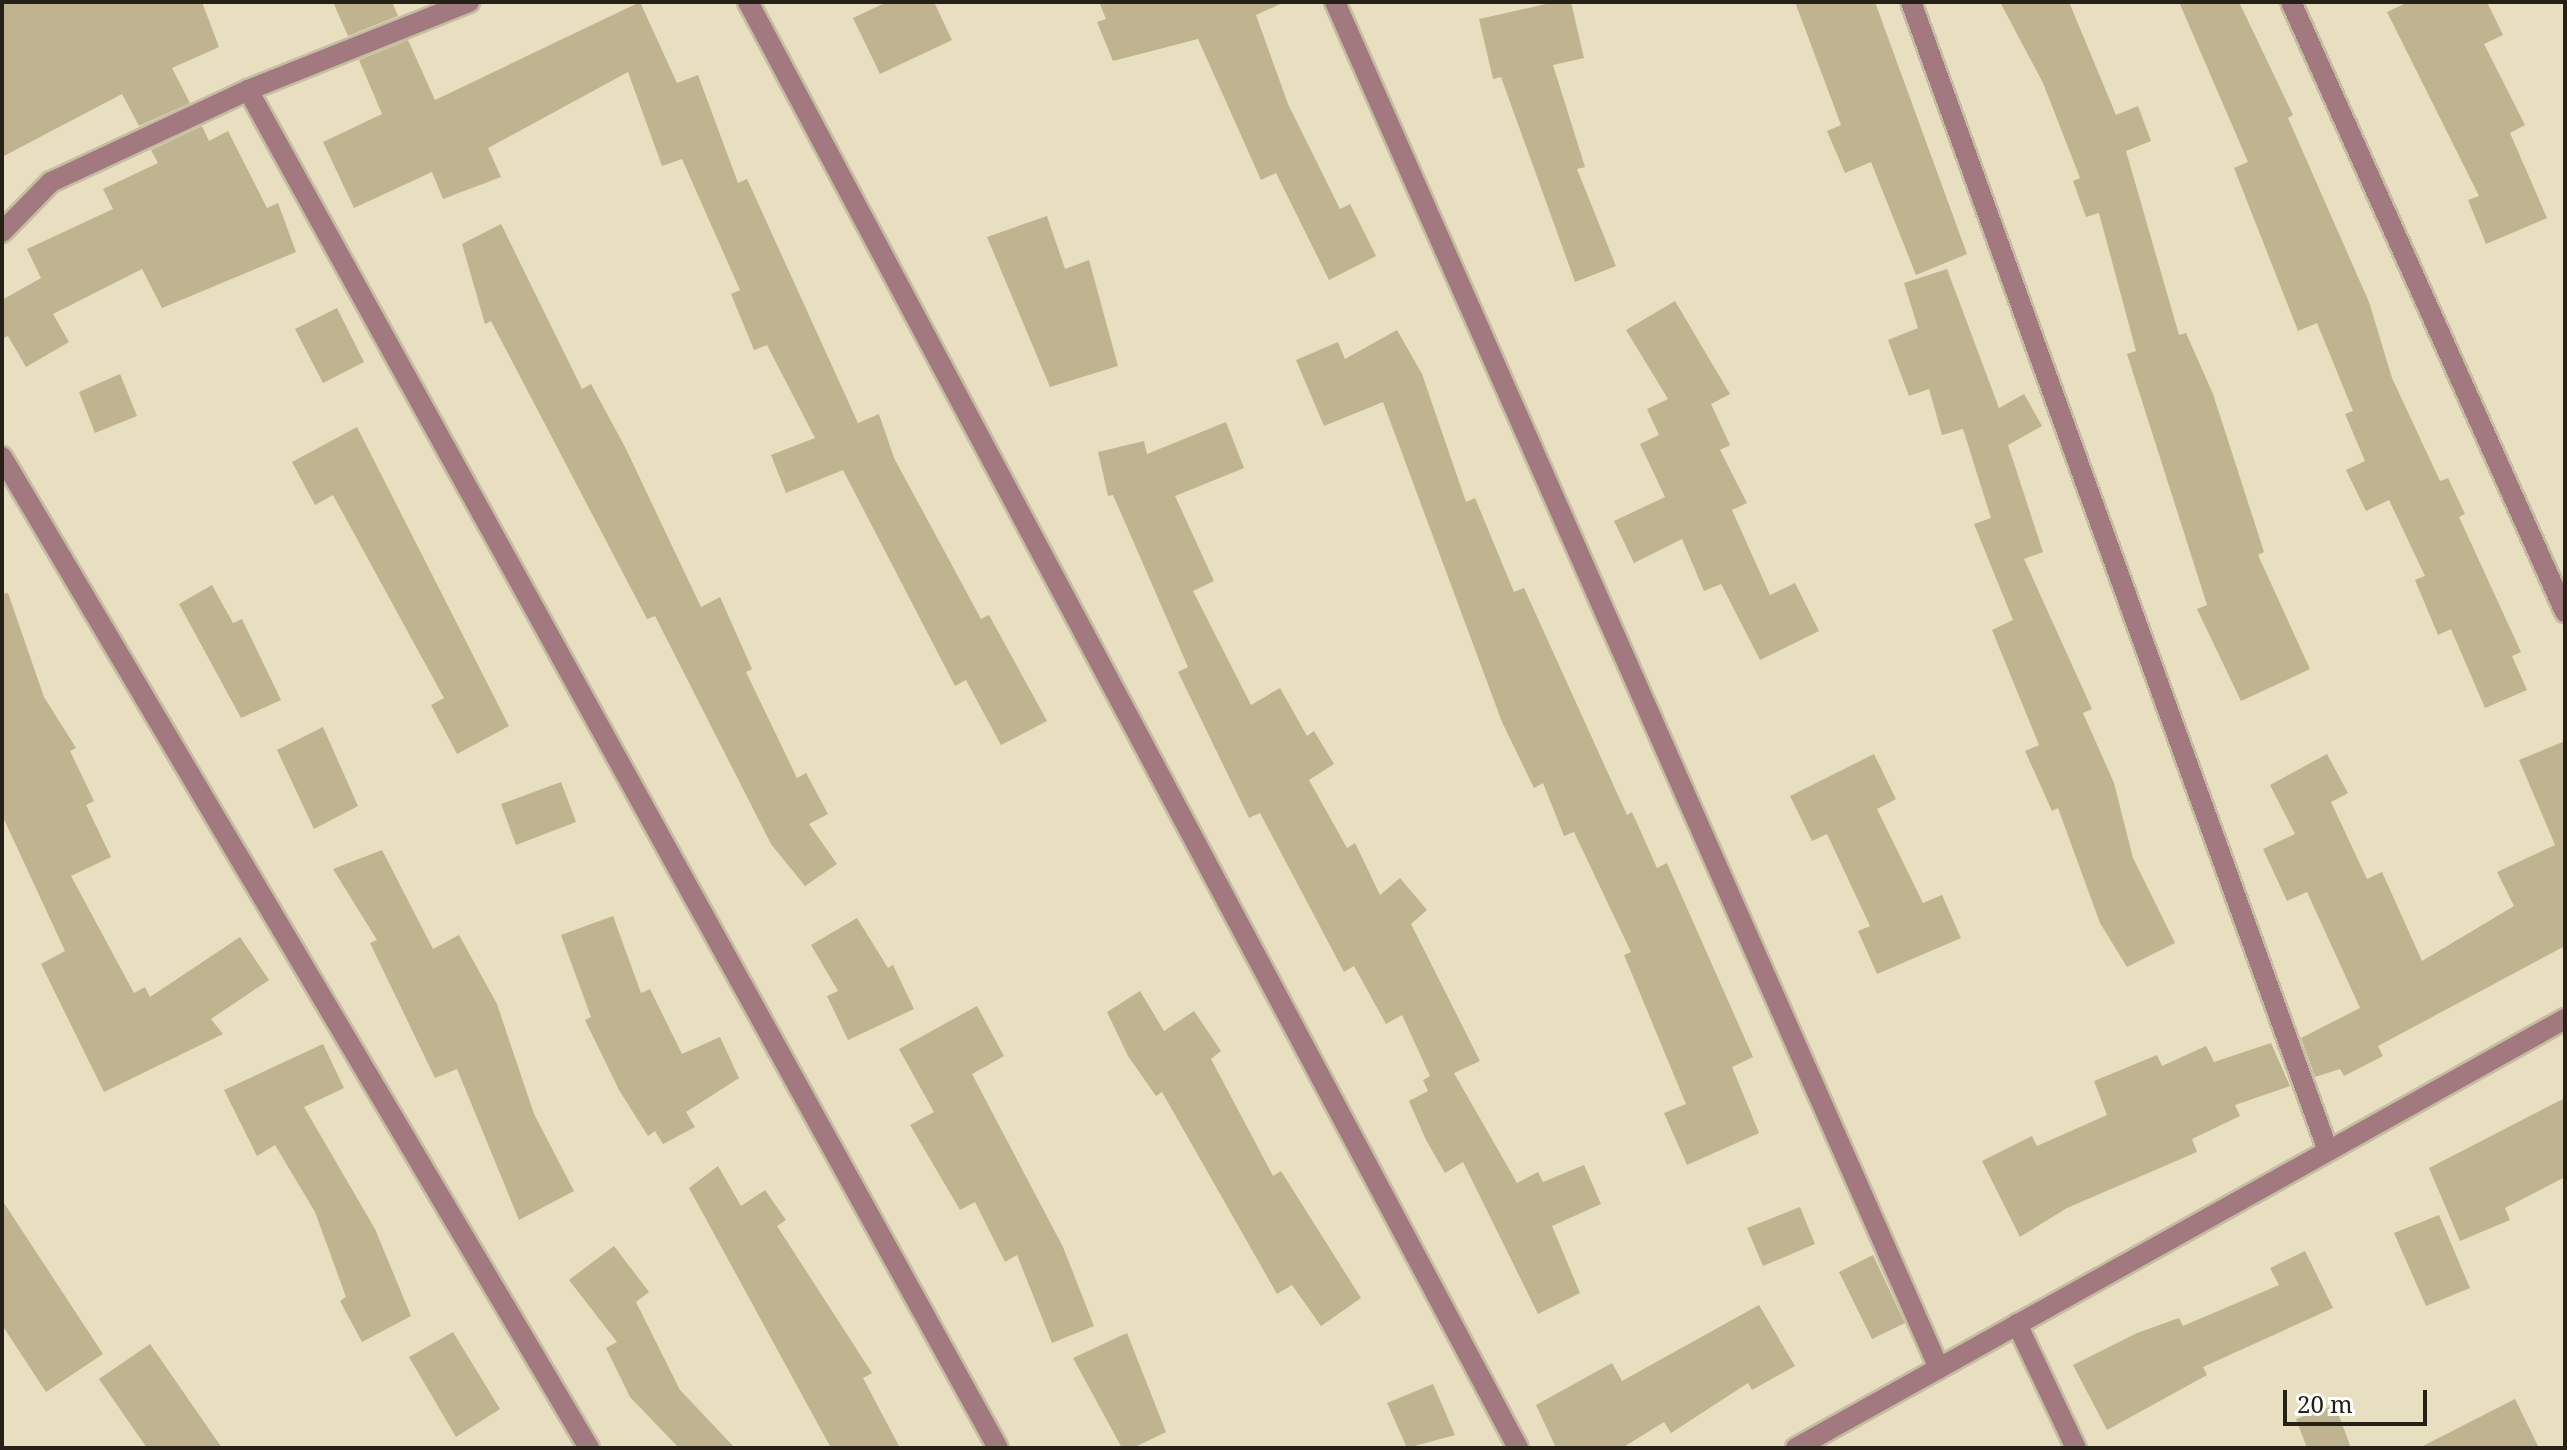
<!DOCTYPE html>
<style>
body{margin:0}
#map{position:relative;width:2567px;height:1450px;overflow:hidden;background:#e8dfc0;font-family:"Noto Serif",serif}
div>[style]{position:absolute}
.building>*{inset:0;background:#bfb48f}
.roads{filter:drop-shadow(2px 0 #c5bda1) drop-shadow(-2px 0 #c5bda1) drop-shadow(0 2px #c5bda1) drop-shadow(0 -2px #c5bda1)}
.minor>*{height:20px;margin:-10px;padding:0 10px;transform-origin:10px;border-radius:10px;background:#a1797f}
span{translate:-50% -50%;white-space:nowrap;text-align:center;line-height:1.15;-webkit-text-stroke:7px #fff;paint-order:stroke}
.frame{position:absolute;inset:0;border:4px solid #252116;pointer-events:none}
.scale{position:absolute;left:2283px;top:1390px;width:144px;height:36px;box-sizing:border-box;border:4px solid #252116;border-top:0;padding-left:10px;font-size:24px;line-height:28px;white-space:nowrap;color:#252116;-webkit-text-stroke:6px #fff;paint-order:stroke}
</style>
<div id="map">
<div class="building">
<div style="clip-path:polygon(2px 2px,202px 2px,219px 47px,172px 68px,190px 103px,139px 126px,122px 94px,2px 157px)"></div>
<div style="clip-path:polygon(333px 2px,392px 2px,398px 16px,348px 36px)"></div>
<div style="clip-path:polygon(640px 2px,677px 83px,698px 75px,738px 183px,747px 179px,858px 423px,879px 414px,894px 458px,981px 619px,989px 615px,1047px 721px,1001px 745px,966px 680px,955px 686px,843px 470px,786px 493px,771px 455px,815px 438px,767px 345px,754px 350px,731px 294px,740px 290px,682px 159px,662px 166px,628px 72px,488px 148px,501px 177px,443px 199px,432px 172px,354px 208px,323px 142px,382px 114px,359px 60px,408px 40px,435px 100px)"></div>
<div style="clip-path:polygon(887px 2px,934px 2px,952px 40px,880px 74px,853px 18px)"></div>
<div style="clip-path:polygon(1099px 2px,1285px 2px,1256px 15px,1288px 104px,1340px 209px,1350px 204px,1376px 256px,1329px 280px,1276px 173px,1261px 180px,1198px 39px,1113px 61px,1097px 22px,1106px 19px)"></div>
<div style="clip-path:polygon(1555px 2px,1571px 2px,1584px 58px,1553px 65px,1585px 167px,1577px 169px,1616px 266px,1575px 282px,1501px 77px,1493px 79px,1479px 19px)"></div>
<div style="clip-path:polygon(1795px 2px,1875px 2px,1967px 254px,1916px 275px,1871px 162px,1845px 173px,1827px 131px,1841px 125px)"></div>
<div style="clip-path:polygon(2000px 2px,2069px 2px,2116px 115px,2138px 106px,2151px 141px,2126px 151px,2179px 335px,2186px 333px,2213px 394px,2264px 552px,2258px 555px,2310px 669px,2241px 701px,2197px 609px,2207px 605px,2127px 354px,2136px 351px,2099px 213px,2086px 217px,2073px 181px,2080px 178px,2043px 83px)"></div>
<div style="clip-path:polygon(2179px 2px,2239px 2px,2293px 115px,2288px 118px,2369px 302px,2392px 378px,2440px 481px,2448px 478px,2465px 514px,2459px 517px,2521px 652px,2512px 656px,2527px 690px,2485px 708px,2451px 629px,2438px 635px,2415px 580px,2425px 576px,2389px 500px,2366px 511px,2346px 470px,2365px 461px,2345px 414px,2353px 411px,2317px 323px,2298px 331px,2234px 168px,2248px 162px)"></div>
<div style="clip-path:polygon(2408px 2px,2487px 2px,2503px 35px,2484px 44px,2525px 125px,2510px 133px,2547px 218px,2486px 244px,2468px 200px,2479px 196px,2387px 12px)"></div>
<div style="clip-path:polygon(202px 126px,209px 141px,228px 131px,267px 208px,278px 203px,296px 252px,162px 308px,142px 269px,53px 314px,69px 342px,26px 367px,8px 336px,2px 339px,2px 300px,41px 278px,27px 249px,113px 209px,103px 189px,158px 163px,151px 150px)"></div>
<div style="clip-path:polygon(1047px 216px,1065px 269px,1089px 260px,1118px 366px,1050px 387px,987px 237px)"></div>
<div style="clip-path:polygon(501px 224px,582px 389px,591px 384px,626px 449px,701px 607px,720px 597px,752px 669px,746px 672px,797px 778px,806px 773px,828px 814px,809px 824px,837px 864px,805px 886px,771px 844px,655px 616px,647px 619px,491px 321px,485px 324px,462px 244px)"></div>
<div style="clip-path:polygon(1947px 269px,1999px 408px,2024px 394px,2042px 426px,2008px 445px,2043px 552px,2024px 559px,2092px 709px,2083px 713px,2114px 783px,2133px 858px,2175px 943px,2127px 967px,2100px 923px,2058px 808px,2052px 811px,2025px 751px,2039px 745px,1992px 630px,2013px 620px,1974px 524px,1991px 518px,1963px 429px,1942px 435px,1929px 389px,1909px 396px,1888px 340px,1918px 328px,1904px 283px)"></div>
<div style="clip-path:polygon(1675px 301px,1730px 394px,1711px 404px,1730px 445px,1720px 450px,1747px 503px,1732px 510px,1770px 595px,1795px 583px,1819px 631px,1760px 660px,1721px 584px,1704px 591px,1682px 539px,1634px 563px,1614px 521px,1665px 497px,1640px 444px,1659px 435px,1647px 409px,1668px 399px,1626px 330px)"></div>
<div style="clip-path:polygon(337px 308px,364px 362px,323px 383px,295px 329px)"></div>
<div style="clip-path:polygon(1397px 330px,1422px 374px,1466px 502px,1475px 498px,1514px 592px,1524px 588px,1627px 815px,1632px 812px,1657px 868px,1667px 863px,1753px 1057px,1732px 1067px,1759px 1133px,1687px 1165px,1664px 1113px,1686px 1104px,1624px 955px,1631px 952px,1574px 832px,1564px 836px,1543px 783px,1534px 788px,1502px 722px,1383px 402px,1324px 426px,1296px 360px,1338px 342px,1345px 359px)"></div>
<div style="clip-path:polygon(120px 374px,137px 416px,95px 433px,79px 392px)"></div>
<div style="clip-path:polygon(1226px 422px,1244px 468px,1175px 496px,1214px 581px,1193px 591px,1251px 705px,1280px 688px,1307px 736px,1314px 731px,1334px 764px,1309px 780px,1347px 848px,1355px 843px,1380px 895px,1400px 878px,1427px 910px,1411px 924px,1480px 1061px,1454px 1073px,1517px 1183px,1538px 1172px,1543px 1182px,1584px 1165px,1601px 1204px,1552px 1226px,1580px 1293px,1538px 1314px,1463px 1162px,1445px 1173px,1426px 1140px,1409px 1101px,1428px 1091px,1423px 1080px,1430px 1076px,1402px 1015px,1386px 1024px,1354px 966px,1344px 972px,1260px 813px,1249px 818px,1178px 672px,1188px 667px,1113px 495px,1108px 496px,1098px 452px,1144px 441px,1147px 454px)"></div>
<div style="clip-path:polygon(357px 427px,509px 726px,457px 754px,431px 705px,444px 698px,333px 495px,315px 505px,292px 462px)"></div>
<div style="clip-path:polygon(212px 585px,233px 623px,242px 619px,281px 700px,241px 718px,179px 604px)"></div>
<div style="clip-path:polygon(8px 593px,44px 697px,76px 748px,70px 751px,94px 801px,86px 805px,111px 857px,71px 876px,134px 993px,145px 987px,150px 997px,240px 937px,269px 980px,211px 1019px,223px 1034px,104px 1092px,41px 964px,65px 951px,2px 815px,2px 594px)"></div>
<div style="clip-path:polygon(323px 727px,358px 806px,314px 829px,277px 750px)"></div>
<div style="clip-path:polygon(2565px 741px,2565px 946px,2378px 1046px,2383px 1056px,2344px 1076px,2340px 1069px,2315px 1077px,2301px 1038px,2360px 1008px,2307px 892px,2287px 901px,2263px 849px,2295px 834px,2270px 785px,2327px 754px,2348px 793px,2331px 802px,2367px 879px,2382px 872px,2422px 961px,2514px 906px,2497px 872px,2555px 845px,2519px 760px)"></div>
<div style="clip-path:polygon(1874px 754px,1896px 799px,1877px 809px,1923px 903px,1942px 895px,1961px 938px,1877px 974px,1858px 931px,1870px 926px,1827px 834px,1812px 841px,1790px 796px)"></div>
<div style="clip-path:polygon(561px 782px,576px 822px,516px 845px,501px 804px)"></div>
<div style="clip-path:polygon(382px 850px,433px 949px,459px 935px,497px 1004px,534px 1114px,574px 1191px,519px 1220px,457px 1069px,435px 1078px,370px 943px,377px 940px,333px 869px)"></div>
<div style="clip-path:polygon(613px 916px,641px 993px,650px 989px,682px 1054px,720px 1037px,739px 1078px,686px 1112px,695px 1127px,663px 1144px,655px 1131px,648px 1136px,619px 1090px,585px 1020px,591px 1017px,561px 935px)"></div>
<div style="clip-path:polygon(857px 918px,888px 968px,893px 965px,914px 1009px,848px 1040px,827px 996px,838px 991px,811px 945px)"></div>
<div style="clip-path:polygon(1140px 991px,1164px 1031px,1194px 1011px,1221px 1051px,1211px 1059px,1273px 1176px,1281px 1171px,1361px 1298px,1321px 1326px,1292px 1285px,1277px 1294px,1162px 1092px,1156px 1096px,1128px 1056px,1107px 1012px)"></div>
<div style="clip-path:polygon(977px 1006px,1004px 1056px,972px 1074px,1063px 1247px,1094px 1326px,1052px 1343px,1017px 1255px,1005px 1262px,975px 1202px,960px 1210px,910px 1125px,934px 1112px,899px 1049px)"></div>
<div style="clip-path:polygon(2271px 1043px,2290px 1086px,2235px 1105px,2240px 1116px,2192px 1139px,2197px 1152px,2067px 1208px,2020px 1237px,1982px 1161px,2032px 1136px,2037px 1146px,2107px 1115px,2094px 1081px,2157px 1055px,2162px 1066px,2206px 1046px,2214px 1062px)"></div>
<div style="clip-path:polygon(323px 1044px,344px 1088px,304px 1107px,375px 1229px,411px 1316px,362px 1342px,340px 1301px,346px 1297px,315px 1212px,275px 1145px,257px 1156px,224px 1090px)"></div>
<div style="clip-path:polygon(2565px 1098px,2565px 1177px,2505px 1208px,2510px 1220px,2460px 1241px,2429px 1168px)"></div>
<div style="clip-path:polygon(718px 1166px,741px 1206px,765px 1190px,786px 1220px,777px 1226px,872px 1373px,863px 1378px,900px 1448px,831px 1448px,689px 1188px)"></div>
<div style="clip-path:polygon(2px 1200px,103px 1354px,46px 1392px,2px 1325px)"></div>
<div style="clip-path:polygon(1800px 1207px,1815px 1244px,1763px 1266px,1747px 1228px)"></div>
<div style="clip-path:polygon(2439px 1215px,2470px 1288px,2426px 1306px,2394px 1233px)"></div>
<div style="clip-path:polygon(614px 1246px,649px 1292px,636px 1302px,680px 1390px,735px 1448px,679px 1448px,630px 1397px,606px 1348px,617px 1342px,569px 1280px)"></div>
<div style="clip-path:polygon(2305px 1251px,2333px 1308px,2203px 1367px,2207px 1375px,2107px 1430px,2073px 1365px,2137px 1333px,2179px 1318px,2183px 1326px,2279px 1285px,2270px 1268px)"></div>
<div style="clip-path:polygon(1873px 1255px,1905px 1323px,1872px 1339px,1839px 1272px)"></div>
<div style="clip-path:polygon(1759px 1305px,1795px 1366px,1752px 1390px,1748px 1383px,1671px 1433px,1664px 1422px,1622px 1448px,1556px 1448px,1536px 1405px,1612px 1363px,1622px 1381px)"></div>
<div style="clip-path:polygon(453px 1332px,500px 1409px,456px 1437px,409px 1357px)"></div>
<div style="clip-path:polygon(1127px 1333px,1166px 1432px,1133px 1448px,1122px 1448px,1073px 1358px)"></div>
<div style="clip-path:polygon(150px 1344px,222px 1448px,147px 1448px,99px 1379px)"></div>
<div style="clip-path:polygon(1433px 1384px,1455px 1435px,1407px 1448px,1387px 1403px)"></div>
<div style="clip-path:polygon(2515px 1399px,2539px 1448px,2419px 1448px)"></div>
<div style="clip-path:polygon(2335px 1405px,2351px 1448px,2307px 1448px,2296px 1419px)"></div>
</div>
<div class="roads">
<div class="minor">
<div style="left:748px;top:2px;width:1638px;rotate:61.96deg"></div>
<div style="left:1335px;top:2px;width:1494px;rotate:66.15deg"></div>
<div style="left:1911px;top:2px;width:1222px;rotate:70.05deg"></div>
<div style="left:2291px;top:2px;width:669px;rotate:65.81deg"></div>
<div style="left:248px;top:90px;width:1551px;rotate:61.09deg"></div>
<div style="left:2px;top:232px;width:70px;rotate:-45.6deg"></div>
<div style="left:51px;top:182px;width:217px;rotate:-25deg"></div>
<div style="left:248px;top:90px;width:238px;rotate:-21.7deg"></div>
<div style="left:2px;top:457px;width:1152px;rotate:59.36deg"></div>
<div style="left:2017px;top:1324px;width:137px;rotate:64.6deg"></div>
<div style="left:1796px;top:1448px;width:881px;rotate:-29.16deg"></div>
</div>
</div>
<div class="frame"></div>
<div class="scale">20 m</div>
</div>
